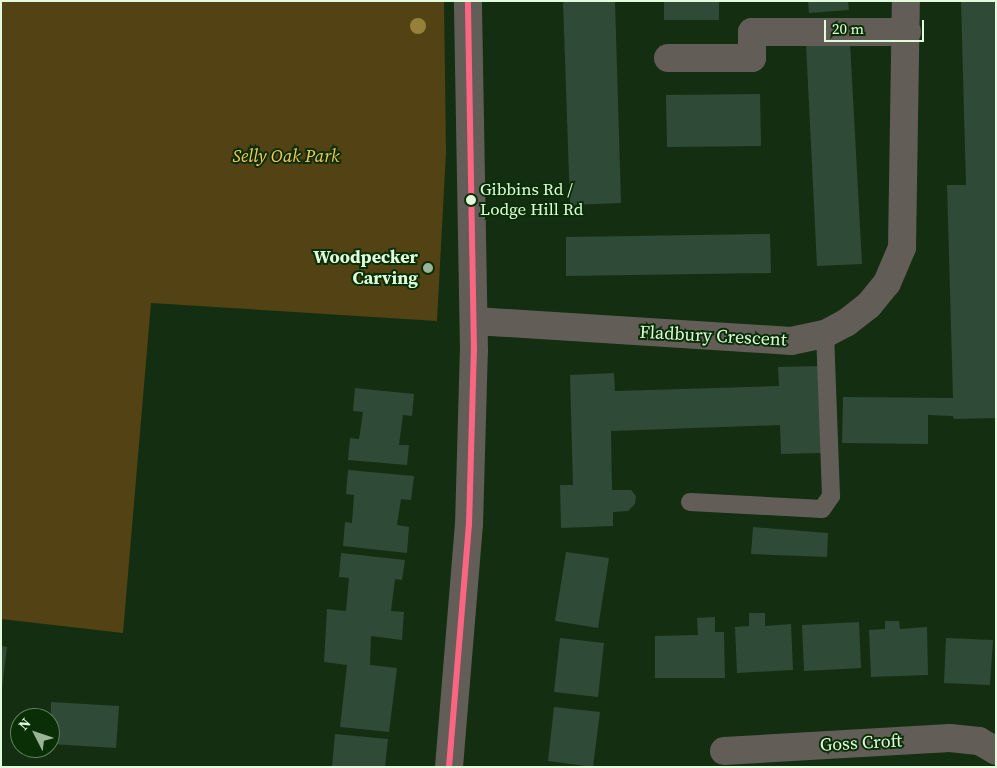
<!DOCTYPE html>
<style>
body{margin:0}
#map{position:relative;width:997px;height:768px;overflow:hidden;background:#142e11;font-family:"Source Serif 4",serif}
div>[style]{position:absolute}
.green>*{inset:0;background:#534214}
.building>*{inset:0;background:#2f4b37}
.service>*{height:18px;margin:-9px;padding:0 9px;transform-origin:9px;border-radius:9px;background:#635d58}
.minor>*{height:28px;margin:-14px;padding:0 14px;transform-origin:14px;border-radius:14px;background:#635d58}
.tertiary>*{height:28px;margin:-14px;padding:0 14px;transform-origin:14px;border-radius:14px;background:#635d58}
.bus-1>*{height:6px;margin:-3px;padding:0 3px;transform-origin:3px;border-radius:3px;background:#fa6682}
.trees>*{width:16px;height:16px;margin:-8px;border-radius:50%;background:#958238}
.dots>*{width:14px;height:14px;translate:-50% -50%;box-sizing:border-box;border:2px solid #0a2f07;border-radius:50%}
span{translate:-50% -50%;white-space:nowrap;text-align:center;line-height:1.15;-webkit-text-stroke:4px #0a2f07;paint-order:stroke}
.bus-label{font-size:17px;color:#e1fcdd}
.left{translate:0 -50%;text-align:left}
.park-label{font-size:18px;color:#ffc657;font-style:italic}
.poi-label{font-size:18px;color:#e1fcdd;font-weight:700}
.right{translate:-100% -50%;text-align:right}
.street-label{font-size:18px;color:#e1fcdd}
.frame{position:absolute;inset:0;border:2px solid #e1fcdd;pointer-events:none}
.north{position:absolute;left:10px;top:708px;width:50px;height:50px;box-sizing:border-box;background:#0a2f07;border:1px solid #60815d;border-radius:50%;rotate:311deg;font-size:14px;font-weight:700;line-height:20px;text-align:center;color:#e1fcdd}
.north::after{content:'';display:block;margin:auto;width:18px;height:22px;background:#99b496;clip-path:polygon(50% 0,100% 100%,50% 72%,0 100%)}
.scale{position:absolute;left:824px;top:20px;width:100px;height:22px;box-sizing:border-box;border:2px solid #e1fcdd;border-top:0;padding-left:6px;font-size:15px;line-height:18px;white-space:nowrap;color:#e1fcdd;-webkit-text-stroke:4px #0a2f07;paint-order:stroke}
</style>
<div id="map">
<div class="green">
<div style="clip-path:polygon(1px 1px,444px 1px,446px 152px,437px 321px,151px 303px,123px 633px,1px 619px)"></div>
</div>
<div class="building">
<div style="clip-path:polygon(563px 1px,615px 1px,621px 203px,570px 205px)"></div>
<div style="clip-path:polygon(664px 1px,719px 1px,719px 20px,664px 20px)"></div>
<div style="clip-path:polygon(808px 1px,848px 1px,849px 10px,809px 13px)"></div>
<div style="clip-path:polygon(961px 1px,996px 1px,996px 418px,954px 419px,953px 416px,928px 415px,928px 444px,842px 443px,843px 397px,953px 398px,947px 185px,966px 185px)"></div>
<div style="clip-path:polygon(850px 42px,862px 264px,817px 266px,806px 44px)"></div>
<div style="clip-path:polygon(760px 94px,761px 146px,667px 147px,666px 95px)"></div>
<div style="clip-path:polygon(770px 234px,771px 273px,566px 276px,566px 237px)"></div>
<div style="clip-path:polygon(819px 366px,822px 453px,781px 454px,780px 425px,611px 431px,612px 490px,631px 490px,636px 496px,635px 504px,628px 511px,613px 512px,613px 526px,561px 528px,560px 485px,573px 485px,570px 375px,614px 373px,615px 391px,779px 386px,778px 367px)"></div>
<div style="clip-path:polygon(355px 388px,414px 394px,412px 416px,403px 415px,399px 445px,409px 445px,407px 465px,348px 460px,350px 438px,359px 439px,363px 412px,353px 411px)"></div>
<div style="clip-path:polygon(348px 470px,414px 476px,411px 500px,401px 499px,397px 525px,409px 527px,407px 553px,343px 546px,345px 522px,352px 523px,354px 495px,346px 494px)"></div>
<div style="clip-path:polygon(753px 527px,828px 533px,827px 557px,751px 554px)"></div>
<div style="clip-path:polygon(566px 552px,609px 558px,598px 628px,555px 621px)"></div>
<div style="clip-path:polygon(341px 553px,405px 560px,402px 580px,395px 579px,391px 611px,404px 612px,402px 640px,371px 636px,370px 665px,397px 668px,389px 732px,340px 727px,347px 665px,324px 662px,327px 609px,346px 611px,349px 578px,339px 577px)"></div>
<div style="clip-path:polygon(749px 613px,765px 613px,765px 626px,791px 624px,793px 670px,737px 673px,735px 627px,749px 626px)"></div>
<div style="clip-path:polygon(715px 617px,715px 632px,724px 632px,725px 678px,655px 678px,655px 636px,698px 635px,697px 618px)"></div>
<div style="clip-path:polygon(885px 621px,899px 621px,900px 629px,927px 627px,928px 675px,871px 677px,869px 630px,885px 629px)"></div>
<div style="clip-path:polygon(859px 622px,861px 668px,804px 671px,802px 625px)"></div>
<div style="clip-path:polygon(560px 638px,604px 643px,598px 697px,554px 692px)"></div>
<div style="clip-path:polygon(946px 638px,993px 640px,990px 685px,944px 683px)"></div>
<div style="clip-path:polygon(1px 646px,7px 647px,2px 688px,1px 688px)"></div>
<div style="clip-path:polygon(51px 702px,119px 706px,116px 748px,50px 744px)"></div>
<div style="clip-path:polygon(554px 707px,600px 712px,593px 767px,548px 761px)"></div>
<div style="clip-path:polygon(335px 734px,388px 739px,385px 767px,332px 767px)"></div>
</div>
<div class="service">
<div style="left:690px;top:502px;width:132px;rotate:3deg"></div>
<div style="left:822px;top:509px;width:16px;rotate:-55deg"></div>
<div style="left:831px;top:496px;width:162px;rotate:-92.1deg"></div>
</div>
<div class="minor">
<div style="left:668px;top:58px;width:84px"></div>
<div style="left:752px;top:58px;width:26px;rotate:-90deg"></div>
<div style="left:752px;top:32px;width:155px"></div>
<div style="left:475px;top:321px;width:317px;rotate:3.6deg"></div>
<div style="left:791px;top:341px;width:35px;rotate:-12deg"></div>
<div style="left:825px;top:334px;width:24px;rotate:-28deg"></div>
<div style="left:846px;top:323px;width:29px;rotate:-38deg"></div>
<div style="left:869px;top:305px;width:28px;rotate:-51deg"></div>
<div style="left:887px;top:283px;width:38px;rotate:-67deg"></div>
<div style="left:902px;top:248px;width:247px;rotate:-89.1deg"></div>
<div style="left:724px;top:751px;width:226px;rotate:-3.3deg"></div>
<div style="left:950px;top:738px;width:29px;rotate:6deg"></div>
<div style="left:979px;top:741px;width:20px;rotate:30deg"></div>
</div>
<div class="tertiary">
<div style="left:449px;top:767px;width:243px;rotate:-85.3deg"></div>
<div style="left:469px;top:525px;width:174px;rotate:-88.4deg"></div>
<div style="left:474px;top:351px;width:350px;rotate:-91deg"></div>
</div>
<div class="bus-1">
<div style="left:449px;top:767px;width:243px;rotate:-85.3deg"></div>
<div style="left:469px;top:525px;width:174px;rotate:-88.4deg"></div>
<div style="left:474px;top:351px;width:350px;rotate:-91deg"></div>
</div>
<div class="trees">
<div style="left:418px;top:26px"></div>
</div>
<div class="dots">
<div style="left:471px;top:200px;background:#e1fcdd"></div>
<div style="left:428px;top:268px;background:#99b496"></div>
</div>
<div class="bus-label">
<span class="left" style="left:480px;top:200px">Gibbins Rd /<br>Lodge Hill Rd</span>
</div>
<div class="park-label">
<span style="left:286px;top:156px">Selly Oak Park</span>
</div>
<div class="poi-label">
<span class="right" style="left:418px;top:268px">Woodpecker<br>Carving</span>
</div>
<div class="street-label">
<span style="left:713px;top:336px;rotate:3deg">Fladbury Crescent</span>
<span style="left:861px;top:743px;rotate:-3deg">Goss Croft</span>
</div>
<div class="frame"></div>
<div class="north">N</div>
<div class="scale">20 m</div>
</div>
